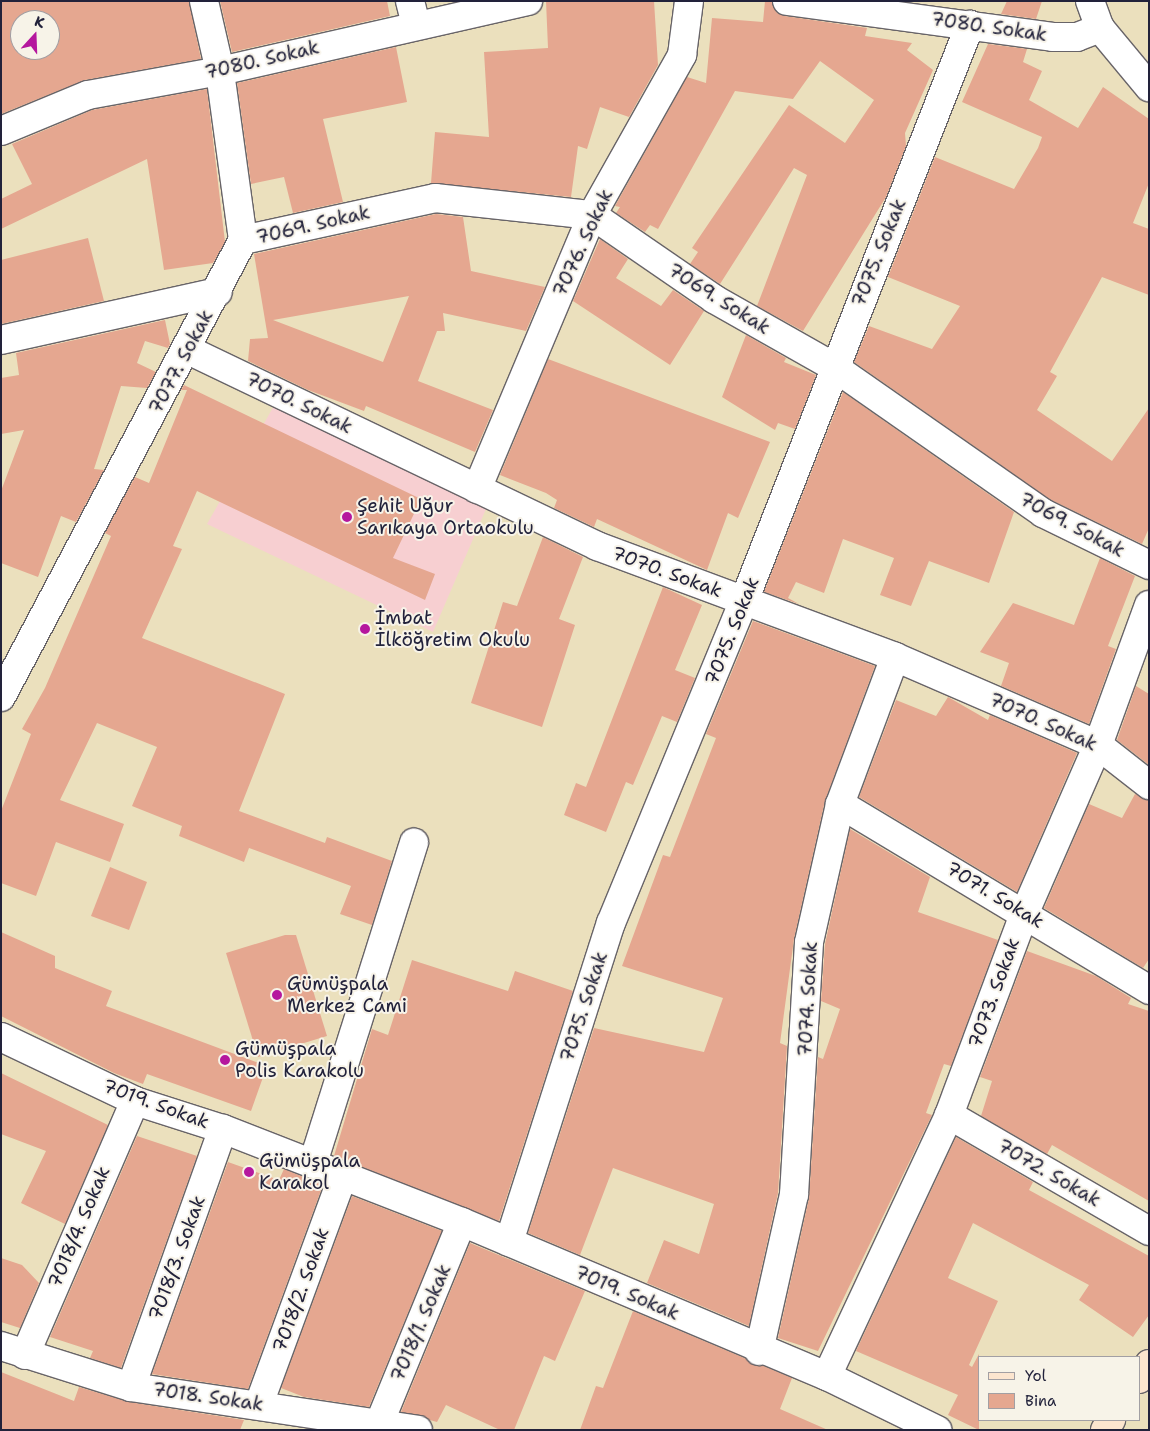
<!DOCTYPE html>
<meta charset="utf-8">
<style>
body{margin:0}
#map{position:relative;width:1150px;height:1431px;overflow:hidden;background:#ebe0bd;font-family:"Shantell Sans",sans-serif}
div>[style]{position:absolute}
.built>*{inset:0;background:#f7cfd1}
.building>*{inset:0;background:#e5a790}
.roads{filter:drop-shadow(1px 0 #686468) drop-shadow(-1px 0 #686468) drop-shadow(0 1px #686468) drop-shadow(0 -1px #686468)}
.minor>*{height:28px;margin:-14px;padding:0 14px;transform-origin:14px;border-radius:14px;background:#fff}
.secondary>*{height:28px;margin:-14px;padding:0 14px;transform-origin:14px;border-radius:14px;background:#fce5cf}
.dots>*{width:14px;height:14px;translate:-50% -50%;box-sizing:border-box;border:2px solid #f7f3e8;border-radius:50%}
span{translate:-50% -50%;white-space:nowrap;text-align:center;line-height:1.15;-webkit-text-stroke:4px #f7f3e8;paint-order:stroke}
.street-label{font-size:19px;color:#22223b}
.poi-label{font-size:19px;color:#22223b}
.left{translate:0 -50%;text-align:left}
.frame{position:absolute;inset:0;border:2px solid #22223b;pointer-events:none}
.legend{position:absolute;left:978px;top:1356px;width:162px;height:65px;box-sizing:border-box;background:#f7f3e8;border:1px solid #a29fa3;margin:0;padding:6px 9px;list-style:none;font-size:15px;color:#22223b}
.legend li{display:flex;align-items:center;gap:10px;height:25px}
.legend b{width:25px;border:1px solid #a29fa3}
.north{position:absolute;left:10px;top:10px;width:50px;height:50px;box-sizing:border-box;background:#f7f3e8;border:1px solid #a29fa3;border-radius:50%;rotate:20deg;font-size:14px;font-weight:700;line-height:20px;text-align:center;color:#22223b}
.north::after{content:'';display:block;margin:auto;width:18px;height:22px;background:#b5179e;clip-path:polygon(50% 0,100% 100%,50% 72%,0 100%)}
</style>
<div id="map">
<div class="built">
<div style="clip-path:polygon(275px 404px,486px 509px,433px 632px,207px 524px)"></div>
</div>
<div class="building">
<div style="clip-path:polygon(evenodd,1px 1px,189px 1px,201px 59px,85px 80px,1px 114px,1px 1px,20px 20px,50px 20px,50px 50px,20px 50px,20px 20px)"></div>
<div style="clip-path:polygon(220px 1px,387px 1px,390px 16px,232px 52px)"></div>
<div style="clip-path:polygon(546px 1px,654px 1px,658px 65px,629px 117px,600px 107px,587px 149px,578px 146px,571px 197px,431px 183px,435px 132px,489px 137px,484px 52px,548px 48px)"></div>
<div style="clip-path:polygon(765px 1px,772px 1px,777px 13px,785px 16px,867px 28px,865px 36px,912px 43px,907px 50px,933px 70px,905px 133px,906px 146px,886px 197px,803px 331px,757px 306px,807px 175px,794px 168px,720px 284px,690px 264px,698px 252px,692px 248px,789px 105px,845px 143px,874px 100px,820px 61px,793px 99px,735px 91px,658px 229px,650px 225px,645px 232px,616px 213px,620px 207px,615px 206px,687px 77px,706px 83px,712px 18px,763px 22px)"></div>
<div style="clip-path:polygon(1007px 1px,1042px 1px,1036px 19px,1001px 14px)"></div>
<div style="clip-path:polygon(988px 44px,1027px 49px,1023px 62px,1042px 71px,1029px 100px,1078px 128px,1103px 87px,1149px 119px,1149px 183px,1133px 223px,1149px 229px,1149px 295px,1102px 277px,1050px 372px,1057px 376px,1037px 410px,1112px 461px,1149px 408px,1149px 528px,1142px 544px,1051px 500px,854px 362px,869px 326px,932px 349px,960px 306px,888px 277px,935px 157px,1014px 189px,1038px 148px,1042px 137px,962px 102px)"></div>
<div style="clip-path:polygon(396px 47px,407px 102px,323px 119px,343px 202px,293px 213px,284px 177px,251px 184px,237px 83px)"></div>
<div style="clip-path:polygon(207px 89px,225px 242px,213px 263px,164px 270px,147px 159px,1px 229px,1px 199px,32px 184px,12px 144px,92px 110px)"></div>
<div style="clip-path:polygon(evenodd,436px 214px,463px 217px,471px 271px,545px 287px,526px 331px,443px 313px,445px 331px,437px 331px,418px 381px,493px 410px,475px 452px,366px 406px,364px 411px,308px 390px,248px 361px,250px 339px,268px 338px,254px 254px,436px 214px,409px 296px,383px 362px,273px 320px,409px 296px)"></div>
<div style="clip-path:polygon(88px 238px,104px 301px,1px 324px,1px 260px)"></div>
<div style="clip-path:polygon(600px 239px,628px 259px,616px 278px,661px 306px,673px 290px,704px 311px,670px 365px,573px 301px)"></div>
<div style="clip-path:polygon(165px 320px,170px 344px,168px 348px,145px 341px,137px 363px,156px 372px,147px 388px,121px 386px,94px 469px,104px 470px,76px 522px,61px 516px,38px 577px,1px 563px,1px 491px,24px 430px,1px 434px,1px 378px,19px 375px,16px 353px)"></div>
<div style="clip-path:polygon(746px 335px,786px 358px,784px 362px,816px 375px,795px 429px,778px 423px,775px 430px,722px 397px)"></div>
<div style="clip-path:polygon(548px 359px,770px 442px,738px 518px,728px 513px,707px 570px,597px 519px,594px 527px,554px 508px,557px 500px,546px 493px,500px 475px)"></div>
<div style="clip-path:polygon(184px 385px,421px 499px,393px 558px,435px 574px,425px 600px,197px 491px,173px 546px,182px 549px,142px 638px,285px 694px,239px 811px,325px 843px,327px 837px,392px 861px,372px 925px,340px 914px,351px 886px,249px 848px,244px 862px,179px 836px,182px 826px,132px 806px,157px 747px,97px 723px,60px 800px,124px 824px,110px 862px,56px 842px,36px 896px,1px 883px,1px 811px,31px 734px,22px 729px,45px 688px,111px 536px,105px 533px,135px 477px,149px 483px,187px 390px,181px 390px)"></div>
<div style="clip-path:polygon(843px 392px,1014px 512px,989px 583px,929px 561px,911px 606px,880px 595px,894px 558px,843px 539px,824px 593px,796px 582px,788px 598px,799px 604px,764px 592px)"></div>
<div style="clip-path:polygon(543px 537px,583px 557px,559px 619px,575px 625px,542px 727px,471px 703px,503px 602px,517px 606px)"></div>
<div style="clip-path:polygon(1100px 558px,1135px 576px,1108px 646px,1116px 649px,1089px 724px,1001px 686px,1009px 663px,980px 652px,1013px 603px,1074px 625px)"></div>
<div style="clip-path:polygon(663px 587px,702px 605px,675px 670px,695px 678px,677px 722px,662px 716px,633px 785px,626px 782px,606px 832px,564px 815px,576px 783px,586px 787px)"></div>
<div style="clip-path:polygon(753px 621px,875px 666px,825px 801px,794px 939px,780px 1043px,787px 1046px,778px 1193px,749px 1326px,647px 1283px,664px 1240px,699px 1254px,714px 1204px,613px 1168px,580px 1255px,528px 1233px,594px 1028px,704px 1052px,723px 998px,622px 966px,663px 855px,670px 857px,716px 738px,706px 734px)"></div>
<div style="clip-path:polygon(1136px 686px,1149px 694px,1149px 765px,1117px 740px)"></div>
<div style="clip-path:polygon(948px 697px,988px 720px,990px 715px,1077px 753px,1017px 892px,859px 797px,896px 700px,936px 716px)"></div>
<div style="clip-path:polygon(1135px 794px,1149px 800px,1149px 959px,1143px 968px,1044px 908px,1089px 804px,1122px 818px)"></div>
<div style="clip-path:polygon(850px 829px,930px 877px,918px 912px,998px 940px,951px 1066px,944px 1064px,926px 1113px,932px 1115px,818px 1351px,778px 1338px,809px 1198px,818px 1057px,823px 1059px,840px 1009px,821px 1001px,825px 944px)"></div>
<div style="clip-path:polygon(110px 867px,147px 882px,129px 930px,91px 916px)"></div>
<div style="clip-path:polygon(1px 932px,55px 956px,55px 968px,112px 991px,106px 1006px,267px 1066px,251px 1111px,147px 1074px,143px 1084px,114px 1073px,1px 1016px)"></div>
<div style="clip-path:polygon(285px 935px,296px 935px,327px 1036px,258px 1057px,226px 953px)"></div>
<div style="clip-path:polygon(1027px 951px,1096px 976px,1131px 998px,1128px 1004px,1149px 1011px,1149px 1201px,1052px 1145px,1047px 1154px,981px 1116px,992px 1081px,980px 1077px)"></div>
<div style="clip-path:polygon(412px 960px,508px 991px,515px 971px,573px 991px,499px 1221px,334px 1156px,372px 1029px,388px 1035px)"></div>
<div style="clip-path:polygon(1px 1073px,108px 1125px,65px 1224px,21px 1203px,46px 1151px,1px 1134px)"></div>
<div style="clip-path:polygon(137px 1136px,197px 1156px,121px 1368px,90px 1358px,93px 1351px,50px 1337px)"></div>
<div style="clip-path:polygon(956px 1137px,1033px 1182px,1029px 1190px,1149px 1256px,1149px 1315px,1133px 1337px,1079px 1300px,1089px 1285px,973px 1223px,948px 1278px,998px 1301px,969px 1365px,972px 1367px,979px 1354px,979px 1430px,948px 1415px,958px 1395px,856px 1351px)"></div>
<div style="clip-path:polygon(228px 1162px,279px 1180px,284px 1169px,323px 1185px,248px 1389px,152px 1374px)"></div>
<div style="clip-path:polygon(352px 1196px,442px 1231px,369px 1407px,304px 1397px,281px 1388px)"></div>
<div style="clip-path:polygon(470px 1243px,585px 1291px,555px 1361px,544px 1356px,514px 1430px,500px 1430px,446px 1405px,437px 1422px,401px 1412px)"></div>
<div style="clip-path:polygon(1px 1258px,22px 1265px,39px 1283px,20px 1328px,1px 1322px)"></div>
<div style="clip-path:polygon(633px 1311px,792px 1378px,780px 1409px,828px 1430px,580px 1430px,596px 1386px,603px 1388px)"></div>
<div style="clip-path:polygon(1px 1372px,74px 1401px,79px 1387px,129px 1402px,244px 1420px,240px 1430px,1px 1430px)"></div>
</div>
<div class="roads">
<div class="minor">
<div style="left:410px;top:1px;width:25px;rotate:76deg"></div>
<div style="left:787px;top:1px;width:268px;rotate:7.7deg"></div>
<div style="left:1053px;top:37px;width:24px"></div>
<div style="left:1077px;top:37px;width:25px;rotate:-21deg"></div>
<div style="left:1090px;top:1px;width:29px;rotate:70deg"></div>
<div style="left:1100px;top:28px;width:77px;rotate:50.3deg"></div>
<div style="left:1px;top:131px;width:94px;rotate:-22.5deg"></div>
<div style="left:88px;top:95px;width:134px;rotate:-10.3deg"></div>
<div style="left:220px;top:71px;width:316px;rotate:-12.8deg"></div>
<div style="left:243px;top:240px;width:197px;rotate:-12.3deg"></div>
<div style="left:435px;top:198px;width:158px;rotate:6.2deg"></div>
<div style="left:592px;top:215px;width:148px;rotate:34.5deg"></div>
<div style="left:714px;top:299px;width:138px;rotate:29.5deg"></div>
<div style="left:834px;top:367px;width:255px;rotate:34.9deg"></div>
<div style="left:1043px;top:513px;width:118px;rotate:26.1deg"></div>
<div style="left:1px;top:340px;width:222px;rotate:-12.5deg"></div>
<div style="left:188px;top:350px;width:454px;rotate:25.6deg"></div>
<div style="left:597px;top:546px;width:318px;rotate:20.4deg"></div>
<div style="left:895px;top:657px;width:221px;rotate:23.4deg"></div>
<div style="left:1098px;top:745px;width:65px;rotate:38.1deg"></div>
<div style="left:477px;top:489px;width:297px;rotate:-67.2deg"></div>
<div style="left:592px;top:215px;width:184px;rotate:-60.6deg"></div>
<div style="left:682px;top:55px;width:54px;rotate:-82.6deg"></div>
<div style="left:1px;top:697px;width:517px;rotate:-62.1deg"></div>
<div style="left:243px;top:240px;width:171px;rotate:-97.8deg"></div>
<div style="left:220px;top:71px;width:72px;rotate:-102.9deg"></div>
<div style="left:840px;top:804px;width:361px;rotate:31deg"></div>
<div style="left:1px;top:1037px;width:148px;rotate:25.5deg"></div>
<div style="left:135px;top:1101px;width:92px;rotate:17.7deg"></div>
<div style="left:223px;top:1129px;width:256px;rotate:21.3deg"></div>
<div style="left:462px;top:1222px;width:396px;rotate:22.9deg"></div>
<div style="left:827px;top:1376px;width:123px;rotate:26.1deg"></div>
<div style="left:949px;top:1115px;width:231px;rotate:30.1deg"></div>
<div style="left:313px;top:1163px;width:336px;rotate:-72.5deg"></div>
<div style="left:509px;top:1242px;width:335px;rotate:-72.3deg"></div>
<div style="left:611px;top:923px;width:348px;rotate:-67.6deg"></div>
<div style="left:744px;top:601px;width:619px;rotate:-68.58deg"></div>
<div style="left:1px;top:1346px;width:136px;rotate:17.5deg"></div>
<div style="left:131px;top:1387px;width:290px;rotate:8.5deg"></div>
<div style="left:759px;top:1351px;width:160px;rotate:-77.4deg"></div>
<div style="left:794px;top:1195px;width:253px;rotate:-86.6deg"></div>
<div style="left:809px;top:942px;width:141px;rotate:-77.3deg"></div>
<div style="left:840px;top:804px;width:157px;rotate:-69.5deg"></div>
<div style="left:25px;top:1355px;width:277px;rotate:-66.6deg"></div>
<div style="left:827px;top:1376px;width:288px;rotate:-64.9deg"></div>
<div style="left:949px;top:1115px;width:217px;rotate:-69.5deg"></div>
<div style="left:1025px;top:912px;width:182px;rotate:-66.4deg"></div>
<div style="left:1098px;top:745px;width:149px;rotate:-70deg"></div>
<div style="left:131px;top:1387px;width:274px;rotate:-70.4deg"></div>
<div style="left:259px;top:1404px;width:243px;rotate:-69.8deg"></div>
<div style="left:379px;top:1424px;width:218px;rotate:-67.7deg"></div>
</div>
<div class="secondary">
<div style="left:1139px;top:1379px;width:18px;rotate:-56deg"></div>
<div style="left:1105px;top:1430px;width:12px;rotate:-59deg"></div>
</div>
</div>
<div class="dots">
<div style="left:347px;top:517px;background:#b5179e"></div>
<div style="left:365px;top:629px;background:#b5179e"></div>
<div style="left:277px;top:995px;background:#b5179e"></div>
<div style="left:225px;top:1060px;background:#b5179e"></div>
<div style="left:249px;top:1172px;background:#b5179e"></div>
</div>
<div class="street-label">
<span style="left:989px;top:27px;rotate:8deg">7080. Sokak</span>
<span style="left:262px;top:60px;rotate:-13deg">7080. Sokak</span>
<span style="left:313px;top:225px;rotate:-13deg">7069. Sokak</span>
<span style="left:583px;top:243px;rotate:-65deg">7076. Sokak</span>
<span style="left:879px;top:253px;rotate:-68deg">7075. Sokak</span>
<span style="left:719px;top:299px;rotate:32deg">7069. Sokak</span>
<span style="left:181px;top:362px;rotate:-62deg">7077. Sokak</span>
<span style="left:299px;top:403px;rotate:26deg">7070. Sokak</span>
<span style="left:1072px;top:525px;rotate:28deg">7069. Sokak</span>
<span style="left:667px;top:572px;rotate:20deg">7070. Sokak</span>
<span style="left:732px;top:631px;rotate:-68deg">7075. Sokak</span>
<span style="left:1043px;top:722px;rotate:24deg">7070. Sokak</span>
<span style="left:995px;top:895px;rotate:31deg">7071. Sokak</span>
<span style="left:994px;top:993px;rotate:-70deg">7073. Sokak</span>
<span style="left:808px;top:999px;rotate:-87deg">7074. Sokak</span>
<span style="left:584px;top:1007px;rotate:-72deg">7075. Sokak</span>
<span style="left:156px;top:1104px;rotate:20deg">7019. Sokak</span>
<span style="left:1049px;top:1173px;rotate:30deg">7072. Sokak</span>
<span style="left:79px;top:1227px;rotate:-67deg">7018/4. Sokak</span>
<span style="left:177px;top:1258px;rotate:-70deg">7018/3. Sokak</span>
<span style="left:301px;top:1290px;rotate:-70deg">7018/2. Sokak</span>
<span style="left:627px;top:1293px;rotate:23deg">7019. Sokak</span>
<span style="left:421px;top:1323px;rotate:-67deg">7018/1. Sokak</span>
<span style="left:208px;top:1397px;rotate:8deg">7018. Sokak</span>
</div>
<div class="poi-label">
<span class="left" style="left:357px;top:517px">Şehit Uğur<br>Sarıkaya Ortaokulu</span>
<span class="left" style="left:375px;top:629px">İmbat<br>İlköğretim Okulu</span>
<span class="left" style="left:287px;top:995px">Gümüşpala<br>Merkez Cami</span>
<span class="left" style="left:235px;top:1060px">Gümüşpala<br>Polis Karakolu</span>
<span class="left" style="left:259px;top:1172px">Gümüşpala<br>Karakol</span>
</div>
<div class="frame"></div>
<ul class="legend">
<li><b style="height:6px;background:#fce5cf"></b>Yol</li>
<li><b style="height:14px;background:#e5a790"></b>Bina</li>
</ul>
<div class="north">K</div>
</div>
